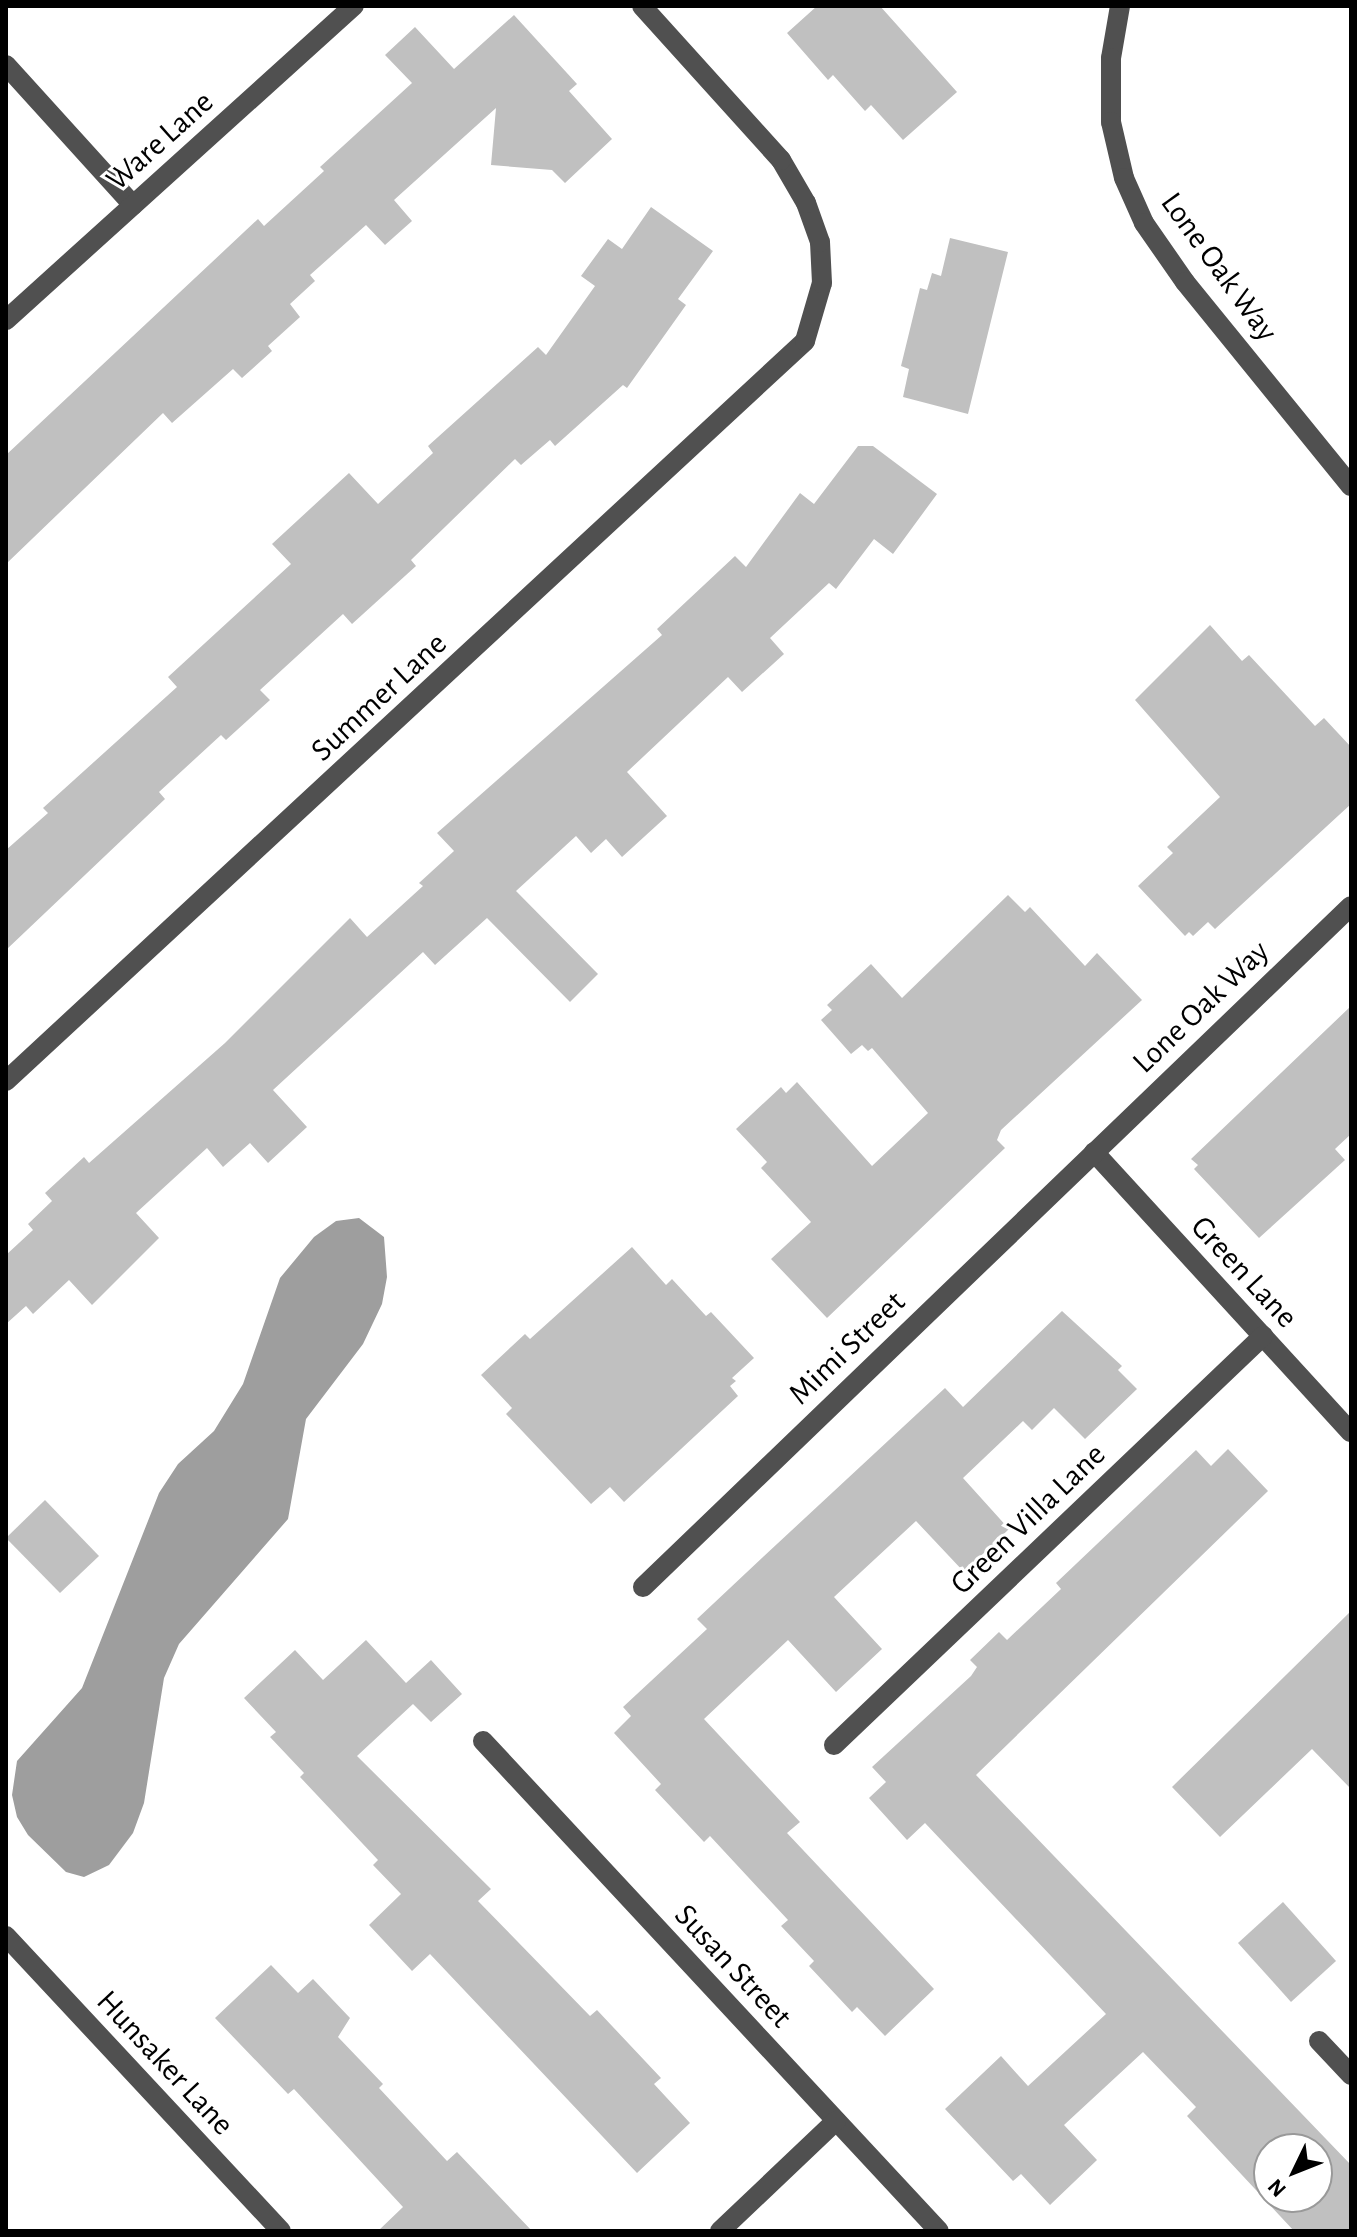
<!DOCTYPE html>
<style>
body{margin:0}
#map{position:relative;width:1357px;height:2237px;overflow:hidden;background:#fff;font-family:"Alegreya Sans",sans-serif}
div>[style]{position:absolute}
.water>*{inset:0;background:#9e9e9e}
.building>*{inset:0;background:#c0c0c0}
.minor>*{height:20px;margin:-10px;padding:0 10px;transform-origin:10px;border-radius:10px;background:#505050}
span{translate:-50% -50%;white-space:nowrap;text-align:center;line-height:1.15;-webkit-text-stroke:6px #fff;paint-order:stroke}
.street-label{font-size:32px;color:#000}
.frame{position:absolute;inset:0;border:8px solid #000;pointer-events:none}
.north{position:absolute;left:1253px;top:2133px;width:80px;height:80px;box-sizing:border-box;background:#fff;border:2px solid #999;border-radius:50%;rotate:227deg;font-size:22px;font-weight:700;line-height:32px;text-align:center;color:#000}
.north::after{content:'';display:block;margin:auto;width:28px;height:36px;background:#000;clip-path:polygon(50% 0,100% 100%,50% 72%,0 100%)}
</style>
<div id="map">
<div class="water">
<div style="clip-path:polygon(359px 1218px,384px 1237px,387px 1277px,382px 1304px,363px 1344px,306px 1419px,288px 1519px,179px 1644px,164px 1678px,144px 1803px,133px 1833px,109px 1865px,84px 1877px,66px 1872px,28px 1835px,17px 1817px,12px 1795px,17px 1761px,82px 1688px,159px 1493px,178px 1464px,214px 1431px,243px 1384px,280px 1278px,314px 1237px,336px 1221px)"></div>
</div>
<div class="building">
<div style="clip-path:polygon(817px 6px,880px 6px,957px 92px,903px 140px,871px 105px,865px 111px,833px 75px,828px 80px,787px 33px)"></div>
<div style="clip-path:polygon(514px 15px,577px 84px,569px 91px,612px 139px,565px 183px,552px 170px,491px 165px,496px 108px,394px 200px,412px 221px,385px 245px,366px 225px,310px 275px,315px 281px,290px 304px,300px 317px,268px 346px,272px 351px,242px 378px,233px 369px,172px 423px,163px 413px,6px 564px,6px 455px,258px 219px,264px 226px,324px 171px,320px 167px,412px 83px,385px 55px,415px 27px,454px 69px)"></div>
<div style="clip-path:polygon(651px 207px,713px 251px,678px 299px,686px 305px,627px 388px,623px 385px,555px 446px,550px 440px,521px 465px,515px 459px,411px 560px,416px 566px,352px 624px,343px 614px,260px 690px,270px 700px,226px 740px,221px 735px,159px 792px,165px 799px,6px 950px,6px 850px,48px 813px,43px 808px,177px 687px,168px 677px,291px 564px,272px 544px,349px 473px,378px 504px,433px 453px,428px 446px,538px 347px,546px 355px,595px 286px,581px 276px,608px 239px,622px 249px)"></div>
<div style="clip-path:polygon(950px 238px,1008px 252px,968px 414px,903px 397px,909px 369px,901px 366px,920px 288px,927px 290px,932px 273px,941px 276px)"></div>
<div style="clip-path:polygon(858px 446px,873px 446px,937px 494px,893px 554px,874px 539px,836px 589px,829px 583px,770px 638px,784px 654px,742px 692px,728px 677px,627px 772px,667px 816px,622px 857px,606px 839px,591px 853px,576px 836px,516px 891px,598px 974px,570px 1002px,487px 918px,435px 965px,423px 952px,273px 1090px,307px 1127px,268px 1163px,250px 1143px,223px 1167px,207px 1148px,136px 1213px,159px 1238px,92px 1305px,69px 1280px,33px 1314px,26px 1306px,6px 1324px,6px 1255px,33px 1230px,28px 1224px,52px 1201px,45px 1193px,84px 1157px,89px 1163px,225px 1043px,350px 918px,367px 937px,423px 886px,419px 883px,454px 851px,437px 833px,662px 635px,657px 629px,735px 556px,746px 567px,800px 493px,814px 504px)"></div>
<div style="clip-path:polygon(1210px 625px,1242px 661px,1249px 655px,1315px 726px,1324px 718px,1351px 747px,1351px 804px,1215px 929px,1208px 922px,1193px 936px,1189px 932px,1185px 936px,1138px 886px,1173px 853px,1167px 847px,1220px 797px,1135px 700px)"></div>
<div style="clip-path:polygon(1008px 895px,1025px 912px,1030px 907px,1085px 966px,1097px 953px,1142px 1000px,1001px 1130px,997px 1140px,1005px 1148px,827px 1318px,771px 1259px,811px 1222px,761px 1168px,767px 1162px,736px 1129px,781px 1087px,786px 1093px,797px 1082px,872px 1166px,928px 1113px,872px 1048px,868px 1051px,862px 1045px,851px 1054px,821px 1020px,832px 1010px,827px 1005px,871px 964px,902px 998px)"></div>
<div style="clip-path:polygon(1351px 1006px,1351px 1134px,1335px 1149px,1345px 1160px,1259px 1238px,1194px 1169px,1198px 1165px,1191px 1159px)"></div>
<div style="clip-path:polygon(632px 1247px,666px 1285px,672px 1279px,706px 1316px,711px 1312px,754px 1358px,732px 1378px,736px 1381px,730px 1386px,738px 1396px,624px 1502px,610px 1487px,591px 1504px,506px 1414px,512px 1408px,481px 1375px,525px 1334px,530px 1339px)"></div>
<div style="clip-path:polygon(1062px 1311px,1122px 1366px,1118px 1370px,1137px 1389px,1085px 1439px,1054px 1408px,1032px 1430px,1023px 1421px,963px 1478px,1009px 1529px,964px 1572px,916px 1521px,834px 1597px,882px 1649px,836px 1692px,788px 1640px,704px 1719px,800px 1822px,787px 1833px,934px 1989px,885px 2036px,857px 2007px,852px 2012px,809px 1966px,814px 1961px,781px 1926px,788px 1920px,710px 1836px,704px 1842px,655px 1790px,661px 1784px,614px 1733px,631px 1716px,623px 1707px,707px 1629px,697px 1619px,763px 1557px,945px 1388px,963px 1407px)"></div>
<div style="clip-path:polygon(evenodd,1228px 1449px,1268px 1491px,976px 1775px,1351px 2165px,1351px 2231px,1294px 2231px,1187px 2116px,1196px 2107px,1143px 2052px,1064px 2125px,1097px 2160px,1050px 2205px,1021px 2174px,1013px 2181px,945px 2109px,1001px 2056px,1028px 2086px,1106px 2014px,925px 1823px,907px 1840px,869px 1798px,886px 1782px,872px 1767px,971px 1676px,977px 1667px,970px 1660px,999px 1632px,1007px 1640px,1061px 1589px,1056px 1583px,1196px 1450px,1211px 1466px,1228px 1449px,1269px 2149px,1317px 2149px,1317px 2197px,1269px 2197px,1269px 2149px)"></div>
<div style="clip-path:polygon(45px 1500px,99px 1556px,60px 1593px,6px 1538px)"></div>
<div style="clip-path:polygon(1351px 1611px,1351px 1789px,1312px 1749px,1220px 1837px,1172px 1787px)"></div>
<div style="clip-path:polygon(366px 1640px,406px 1683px,431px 1660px,462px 1694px,431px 1722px,413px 1704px,357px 1756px,491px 1889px,478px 1901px,590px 2016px,597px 2010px,661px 2078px,654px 2084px,690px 2123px,637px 2173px,430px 1954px,412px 1971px,369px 1925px,401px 1894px,373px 1865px,378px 1860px,300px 1777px,304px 1773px,270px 1737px,276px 1732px,244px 1698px,295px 1650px,323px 1680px)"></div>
<div style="clip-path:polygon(1283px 1902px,1336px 1961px,1291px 2002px,1238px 1943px)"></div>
<div style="clip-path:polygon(271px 1965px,298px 1993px,313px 1979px,350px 2018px,338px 2037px,383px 2084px,379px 2088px,447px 2161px,457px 2152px,532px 2231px,378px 2231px,403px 2207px,294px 2089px,288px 2094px,215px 2018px)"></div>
</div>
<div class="minor">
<div style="left:1120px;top:6px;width:53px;rotate:99.8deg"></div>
<div style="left:1111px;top:58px;width:64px;rotate:90deg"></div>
<div style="left:1111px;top:122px;width:57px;rotate:76.9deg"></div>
<div style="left:1124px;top:178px;width:49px;rotate:66deg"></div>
<div style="left:1144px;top:223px;width:72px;rotate:55.2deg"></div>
<div style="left:1185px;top:282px;width:263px;rotate:50.9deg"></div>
<div style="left:6px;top:65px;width:189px;rotate:47.8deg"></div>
<div style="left:6px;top:320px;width:469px;rotate:-42.1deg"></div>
<div style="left:6px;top:1081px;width:1089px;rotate:-42.8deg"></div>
<div style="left:805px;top:341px;width:60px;rotate:-73.7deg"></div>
<div style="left:822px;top:283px;width:41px;rotate:-92.8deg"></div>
<div style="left:820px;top:242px;width:41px;rotate:-109.7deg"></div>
<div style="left:806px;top:203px;width:50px;rotate:-120.2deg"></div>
<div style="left:781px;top:160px;width:207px;rotate:-132.1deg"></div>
<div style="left:1094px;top:1152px;width:380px;rotate:47.5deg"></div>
<div style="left:643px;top:1587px;width:982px;rotate:-43.89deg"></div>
<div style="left:483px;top:1741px;width:669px;rotate:47.06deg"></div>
<div style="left:834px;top:1745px;width:593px;rotate:-43.63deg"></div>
<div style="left:6px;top:1936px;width:403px;rotate:47deg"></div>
<div style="left:1319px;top:2041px;width:47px;rotate:46.7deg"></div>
<div style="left:720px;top:2231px;width:160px;rotate:-43.5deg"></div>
</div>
<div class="street-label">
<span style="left:160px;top:141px;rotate:-42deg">Ware Lane</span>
<span style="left:1219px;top:267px;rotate:54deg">Lone Oak Way</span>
<span style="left:379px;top:697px;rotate:-43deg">Summer Lane</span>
<span style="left:1201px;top:1007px;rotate:-44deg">Lone Oak Way</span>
<span style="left:1244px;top:1272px;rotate:47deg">Green Lane</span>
<span style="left:847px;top:1348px;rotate:-44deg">Mimi Street</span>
<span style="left:1028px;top:1519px;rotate:-44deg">Green Villa Lane</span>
<span style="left:733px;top:1966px;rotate:47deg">Susan Street</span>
<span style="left:165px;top:2063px;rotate:47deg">Hunsaker Lane</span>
</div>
<div class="frame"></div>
<div class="north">N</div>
</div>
